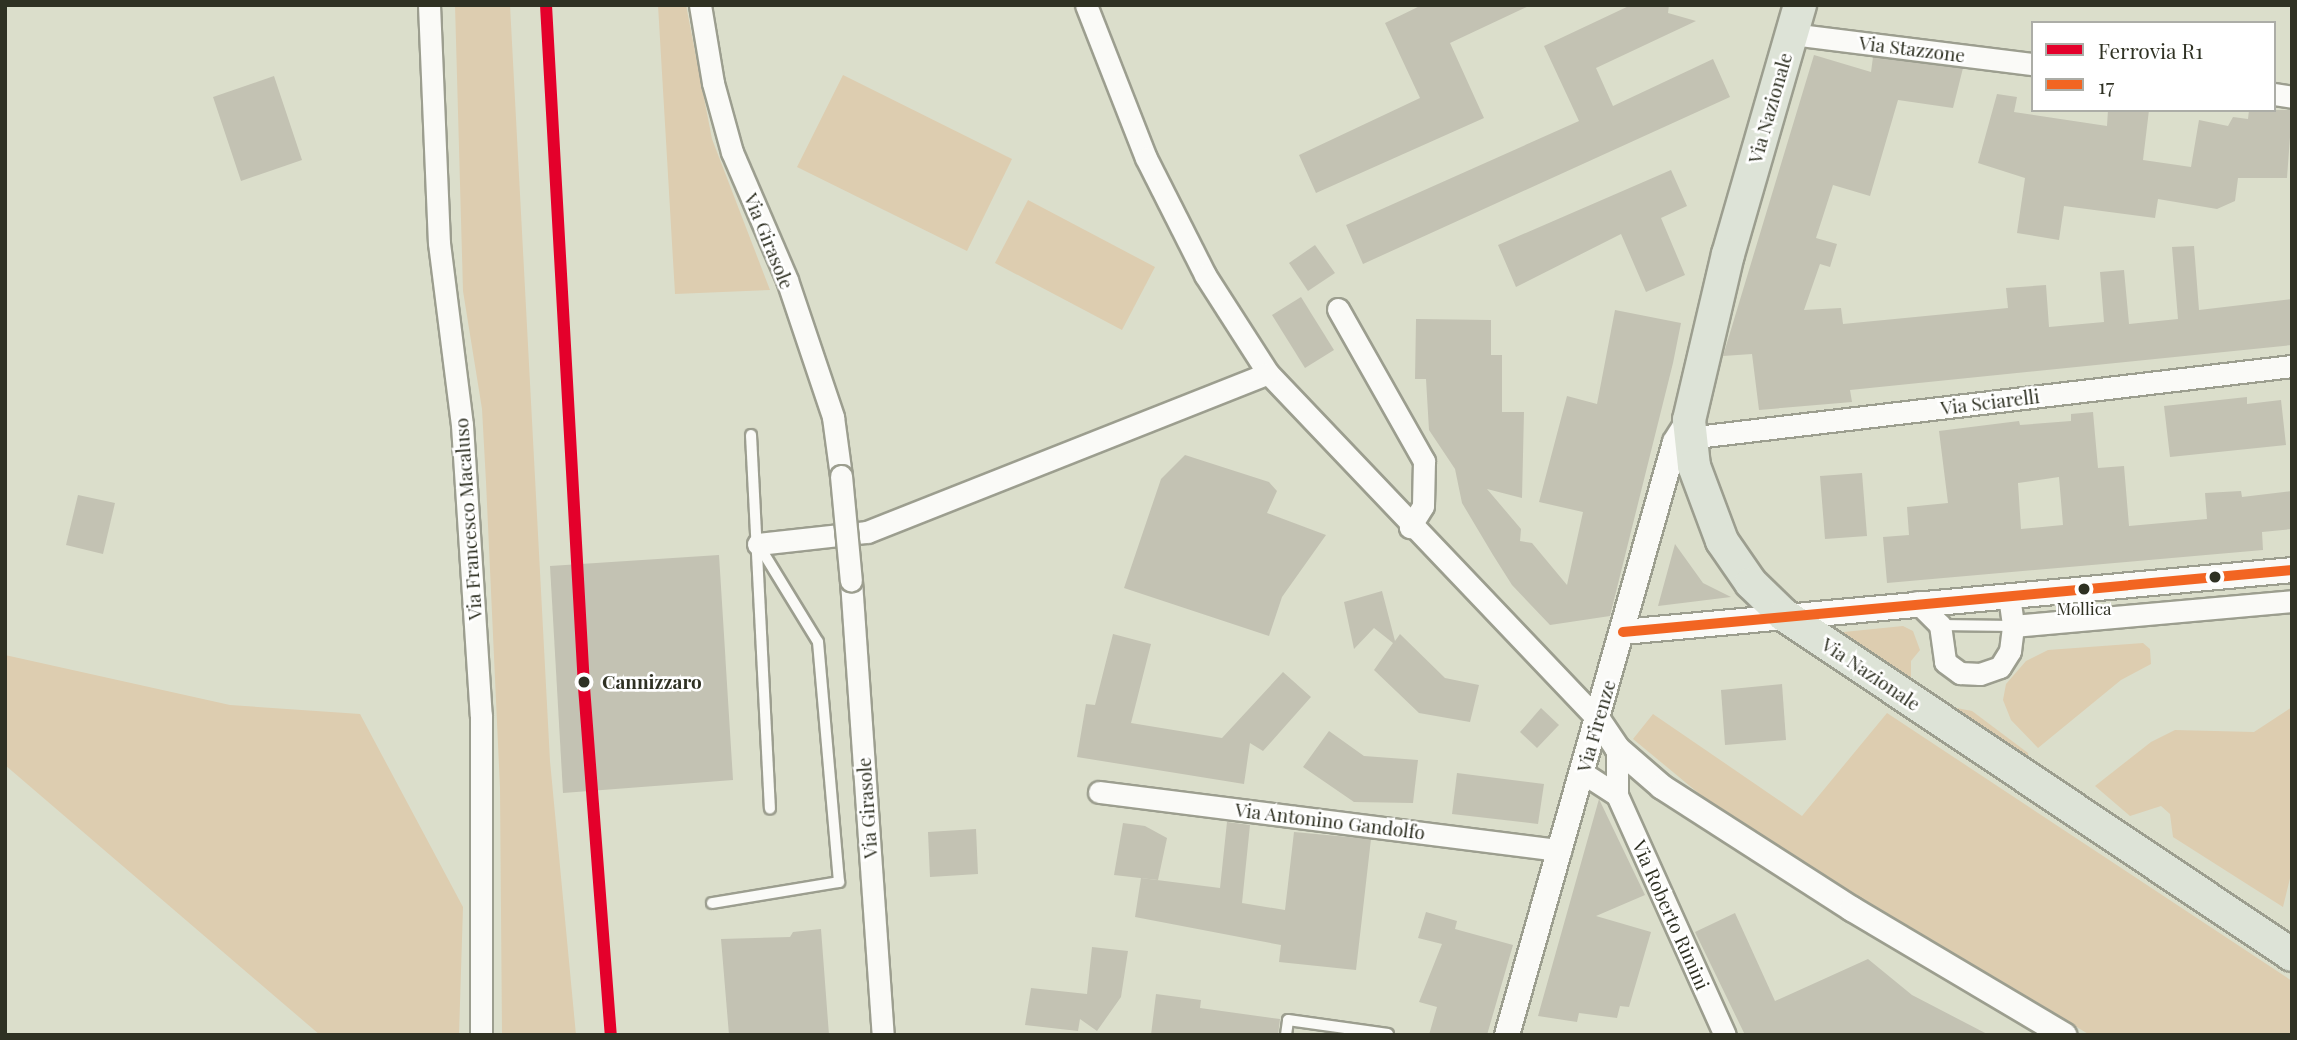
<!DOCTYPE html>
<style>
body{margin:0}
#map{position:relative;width:2297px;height:1040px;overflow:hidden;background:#dbdecb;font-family:"Playfair Display",serif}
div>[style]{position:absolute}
.green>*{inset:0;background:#ddcdb0}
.building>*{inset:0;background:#c3c2b3}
.roads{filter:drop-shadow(2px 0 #9c9e8f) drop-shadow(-2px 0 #9c9e8f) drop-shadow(0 2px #9c9e8f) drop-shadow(0 -2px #9c9e8f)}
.service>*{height:10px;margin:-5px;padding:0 5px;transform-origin:5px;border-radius:5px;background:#fafaf7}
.minor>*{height:21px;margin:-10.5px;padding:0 10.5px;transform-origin:10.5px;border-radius:10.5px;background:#fafaf7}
.tertiary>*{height:24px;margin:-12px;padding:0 12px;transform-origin:12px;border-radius:12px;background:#fafaf7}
.primary>*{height:32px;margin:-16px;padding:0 16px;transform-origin:16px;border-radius:16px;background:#dde3d7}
.bridges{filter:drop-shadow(2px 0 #9c9e8f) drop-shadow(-2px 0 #9c9e8f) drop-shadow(0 2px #9c9e8f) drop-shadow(0 -2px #9c9e8f)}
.minor-bridge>*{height:21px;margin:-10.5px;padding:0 10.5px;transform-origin:10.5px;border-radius:10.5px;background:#fafaf7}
.bus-1>*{height:10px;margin:-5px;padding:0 5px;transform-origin:5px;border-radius:5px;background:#f26522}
.rail-1>*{height:12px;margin:-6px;padding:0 6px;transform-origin:6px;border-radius:6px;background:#e4002b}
.dots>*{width:19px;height:19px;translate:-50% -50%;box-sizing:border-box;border:4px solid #fff;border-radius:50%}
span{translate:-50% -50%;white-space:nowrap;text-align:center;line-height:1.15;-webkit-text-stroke:5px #fff;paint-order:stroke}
.bus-label{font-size:17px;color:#2f3123}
.street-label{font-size:19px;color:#2f3123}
.stop-label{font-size:19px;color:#2f3123;font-weight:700}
.left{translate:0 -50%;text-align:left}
.frame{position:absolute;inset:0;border:7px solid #2f3123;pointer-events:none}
.legend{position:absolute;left:2031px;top:21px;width:245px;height:91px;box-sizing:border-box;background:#fff;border:2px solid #acada7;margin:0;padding:9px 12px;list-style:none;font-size:21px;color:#2f3123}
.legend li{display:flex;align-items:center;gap:14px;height:35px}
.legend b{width:35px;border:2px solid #acada7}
</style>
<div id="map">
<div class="green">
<div style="clip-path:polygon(455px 5px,510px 5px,550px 761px,576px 1035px,502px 1035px,500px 788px,486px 482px,482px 409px,463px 291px)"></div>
<div style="clip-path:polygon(658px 5px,686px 5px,712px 139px,770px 290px,675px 294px)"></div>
<div style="clip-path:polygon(843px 75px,1012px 159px,967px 251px,797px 167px)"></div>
<div style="clip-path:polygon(1028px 200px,1155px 267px,1122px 330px,995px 263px)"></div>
<div style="clip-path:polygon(1903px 626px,1913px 631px,1920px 650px,1911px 661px,1911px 688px,1834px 633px)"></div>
<div style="clip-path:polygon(2143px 643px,2150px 649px,2151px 664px,2121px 680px,2038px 748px,2011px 720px,2003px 700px,2006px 684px,2026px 661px,2048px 650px)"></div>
<div style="clip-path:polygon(5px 655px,230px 705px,360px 714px,463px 907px,459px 1035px,320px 1035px,5px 765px)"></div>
<div style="clip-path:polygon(1936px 704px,1972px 711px,2028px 753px,2030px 766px)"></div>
<div style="clip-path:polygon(2292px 707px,2292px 870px,2283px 907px,2173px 837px,2170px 814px,2161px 806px,2130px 816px,2095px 786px,2151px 742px,2175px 730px,2254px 732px)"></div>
<div style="clip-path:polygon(1887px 713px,2292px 981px,2292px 1035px,2090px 1035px,1731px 820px,1633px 739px,1653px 714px,1802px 816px)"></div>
</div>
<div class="building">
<div style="clip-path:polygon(1422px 5px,1531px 5px,1450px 43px,1484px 118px,1316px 193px,1299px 155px,1420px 98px,1385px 23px)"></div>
<div style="clip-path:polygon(1631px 5px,1669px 5px,1668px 13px,1696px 21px,1596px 68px,1613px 106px,1713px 59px,1730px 97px,1363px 264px,1346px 225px,1579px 121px,1544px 46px)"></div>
<div style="clip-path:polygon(1814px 55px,1871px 72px,1873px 57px,1963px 68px,1953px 108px,1898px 100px,1870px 196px,1833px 185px,1816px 238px,1837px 244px,1830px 267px,1820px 264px,1804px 310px,1841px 308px,1843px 324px,2008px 308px,2006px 288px,2046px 285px,2049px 327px,2104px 322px,2100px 272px,2124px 270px,2129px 324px,2178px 319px,2172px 247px,2194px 246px,2199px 310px,2292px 299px,2292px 345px,1850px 390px,1852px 402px,1759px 410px,1752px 354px,1723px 356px)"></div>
<div style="clip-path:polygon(274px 76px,302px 160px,241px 181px,213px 97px)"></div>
<div style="clip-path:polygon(1997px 94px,2017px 97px,2014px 112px,2107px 126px,2108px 110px,2149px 110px,2143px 160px,2191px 167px,2199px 120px,2228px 126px,2233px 117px,2248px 119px,2249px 110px,2292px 110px,2287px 178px,2238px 178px,2235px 201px,2217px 209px,2158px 199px,2155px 218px,2064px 206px,2059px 240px,2017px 233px,2025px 178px,1978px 163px)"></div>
<div style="clip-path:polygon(1671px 170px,1687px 206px,1661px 218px,1685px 275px,1646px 292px,1621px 234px,1516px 287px,1498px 245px)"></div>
<div style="clip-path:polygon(1315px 245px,1335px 273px,1308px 291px,1289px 263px)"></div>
<div style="clip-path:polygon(1301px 297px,1334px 350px,1305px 368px,1272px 315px)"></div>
<div style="clip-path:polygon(1615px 310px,1681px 323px,1673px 363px,1610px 616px,1550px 625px,1512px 585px,1493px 555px,1462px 503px,1455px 469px,1429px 430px,1426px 379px,1415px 379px,1416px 319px,1491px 320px,1491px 355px,1502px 355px,1502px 412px,1524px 412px,1522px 498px,1487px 489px,1521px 529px,1520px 541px,1532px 543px,1567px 585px,1583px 512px,1539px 502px,1567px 396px,1597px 404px)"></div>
<div style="clip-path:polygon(2247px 397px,2247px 404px,2281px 400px,2286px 445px,2170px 457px,2164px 406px)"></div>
<div style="clip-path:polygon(evenodd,2093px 412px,2098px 468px,2124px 466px,2129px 526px,2207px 519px,2205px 493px,2241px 491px,2242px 497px,2292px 491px,2292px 529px,2262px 532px,2263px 550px,1887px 583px,1883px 537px,1909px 535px,1907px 507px,1948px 503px,1939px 431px,2019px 421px,2020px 425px,2071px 421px,2071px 414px,2093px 412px,2059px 477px,2063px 525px,2021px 529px,2018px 483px,2059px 477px)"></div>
<div style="clip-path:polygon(1185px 455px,1269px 482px,1277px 491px,1267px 513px,1326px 535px,1282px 597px,1269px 636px,1124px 588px,1161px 479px)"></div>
<div style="clip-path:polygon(1862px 473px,1867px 536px,1825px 539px,1820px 476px)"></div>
<div style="clip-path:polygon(78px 495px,115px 503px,103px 554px,66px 545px)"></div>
<div style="clip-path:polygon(1675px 544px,1703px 583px,1731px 597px,1658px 606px)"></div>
<div style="clip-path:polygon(719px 555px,733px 780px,563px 793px,550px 566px)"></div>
<div style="clip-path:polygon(1382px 591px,1395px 641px,1400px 634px,1445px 678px,1479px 685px,1470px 722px,1419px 713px,1374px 670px,1393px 643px,1374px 628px,1354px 649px,1344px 602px)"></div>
<div style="clip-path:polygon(1113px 634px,1151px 644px,1131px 723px,1222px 738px,1283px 672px,1311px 697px,1263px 751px,1250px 743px,1244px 784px,1077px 757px,1086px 704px,1095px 705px)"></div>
<div style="clip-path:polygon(1782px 684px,1786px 740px,1725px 745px,1721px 690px)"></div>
<div style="clip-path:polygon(1541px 708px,1559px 725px,1537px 748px,1520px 732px)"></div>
<div style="clip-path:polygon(1329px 731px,1364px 756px,1418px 760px,1413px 803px,1354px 802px,1303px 767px)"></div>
<div style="clip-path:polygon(1457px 773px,1544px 784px,1538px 824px,1452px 814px)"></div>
<div style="clip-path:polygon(1599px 799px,1645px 895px,1596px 916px,1651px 932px,1629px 1007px,1620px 1006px,1617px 1018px,1579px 1013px,1577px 1022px,1538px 1016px)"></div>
<div style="clip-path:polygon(1227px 822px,1250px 825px,1242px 903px,1285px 910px,1294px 832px,1371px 839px,1356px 970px,1279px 962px,1281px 945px,1135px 917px,1141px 878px,1220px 888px)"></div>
<div style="clip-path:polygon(1123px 823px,1145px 826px,1167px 838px,1158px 880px,1114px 875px)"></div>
<div style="clip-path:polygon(976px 829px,978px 874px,930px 877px,928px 832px)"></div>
<div style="clip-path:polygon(1426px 912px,1457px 921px,1455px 929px,1513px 945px,1487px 1035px,1429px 1035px,1437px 1007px,1419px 1002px,1442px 944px,1418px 938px)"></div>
<div style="clip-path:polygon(1735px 913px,1775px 1001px,1868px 959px,1912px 995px,1989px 1035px,1745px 1035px,1695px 932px)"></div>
<div style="clip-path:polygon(821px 929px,829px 1035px,729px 1035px,721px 939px,790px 937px,793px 932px)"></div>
<div style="clip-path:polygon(1092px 947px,1128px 951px,1121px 997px,1097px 1031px,1080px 1019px,1078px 1031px,1025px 1025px,1031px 988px,1087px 994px)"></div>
<div style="clip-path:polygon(1156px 994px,1201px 1000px,1200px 1008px,1280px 1019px,1278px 1035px,1151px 1035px)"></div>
</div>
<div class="roads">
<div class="service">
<div style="left:751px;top:435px;width:374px;rotate:87.1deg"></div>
<div style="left:1940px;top:625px;width:73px;rotate:0.8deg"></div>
<div style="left:712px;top:903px;width:129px;rotate:-9.4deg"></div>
<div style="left:839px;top:882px;width:241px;rotate:-95deg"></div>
<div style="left:818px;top:642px;width:115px;rotate:-121.5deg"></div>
<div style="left:1286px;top:1035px;width:15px;rotate:-82deg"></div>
<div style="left:1288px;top:1020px;width:101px;rotate:8deg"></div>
</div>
<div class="minor">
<div style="left:429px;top:5px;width:238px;rotate:87.6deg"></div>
<div style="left:439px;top:243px;width:183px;rotate:82.8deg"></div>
<div style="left:462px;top:425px;width:291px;rotate:86.3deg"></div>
<div style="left:481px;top:715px;width:320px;rotate:90deg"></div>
<div style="left:700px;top:5px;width:79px;rotate:80.5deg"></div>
<div style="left:713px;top:83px;width:72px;rotate:74.6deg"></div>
<div style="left:732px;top:152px;width:139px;rotate:66.7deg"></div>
<div style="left:787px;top:280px;width:145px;rotate:71.4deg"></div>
<div style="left:833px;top:417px;width:60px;rotate:82.3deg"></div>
<div style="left:1086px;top:5px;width:164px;rotate:68.6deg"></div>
<div style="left:1146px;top:158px;width:131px;rotate:63.2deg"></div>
<div style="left:1205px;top:275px;width:117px;rotate:57.3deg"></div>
<div style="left:1268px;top:373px;width:480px;rotate:46.4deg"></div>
<div style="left:1791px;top:34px;width:244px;rotate:7.1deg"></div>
<div style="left:2274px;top:94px;width:18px;rotate:9deg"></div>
<div style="left:1338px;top:309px;width:175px;rotate:60.5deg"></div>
<div style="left:1424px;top:461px;width:45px;rotate:91.3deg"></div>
<div style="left:1423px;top:506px;width:25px;rotate:122deg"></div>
<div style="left:1688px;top:438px;width:608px;rotate:-6.8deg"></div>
<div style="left:758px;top:544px;width:110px;rotate:-6.3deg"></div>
<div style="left:867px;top:532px;width:431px;rotate:-21.6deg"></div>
<div style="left:851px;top:581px;width:455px;rotate:86deg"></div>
<div style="left:2009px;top:596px;width:30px;rotate:82deg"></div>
<div style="left:2013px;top:626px;width:280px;rotate:-5.1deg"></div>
<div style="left:1917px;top:602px;width:33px;rotate:45deg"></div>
<div style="left:1940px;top:625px;width:37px;rotate:82deg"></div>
<div style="left:1945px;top:662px;width:19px;rotate:36deg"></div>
<div style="left:1960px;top:673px;width:20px;rotate:3deg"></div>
<div style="left:1980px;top:674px;width:21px;rotate:-19deg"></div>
<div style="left:2000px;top:667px;width:19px;rotate:-58deg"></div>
<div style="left:2010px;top:651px;width:25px;rotate:-83deg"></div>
<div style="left:1617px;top:748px;width:47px;rotate:90deg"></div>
<div style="left:1617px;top:795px;width:263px;rotate:65.8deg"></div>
<div style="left:1583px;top:773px;width:40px;rotate:32.9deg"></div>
<div style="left:1099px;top:792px;width:465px;rotate:7.2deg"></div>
</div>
<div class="tertiary">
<div style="left:1623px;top:632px;width:672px;rotate:-5.29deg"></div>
<div style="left:1599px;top:721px;width:32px;rotate:56deg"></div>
<div style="left:1617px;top:748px;width:60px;rotate:40.9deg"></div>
<div style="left:1662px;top:787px;width:226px;rotate:32.7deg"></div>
<div style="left:1852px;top:909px;width:247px;rotate:30.7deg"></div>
<div style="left:1507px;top:1035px;width:616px;rotate:-74.18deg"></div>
<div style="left:1675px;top:442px;width:26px;rotate:-58deg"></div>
</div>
<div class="primary">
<div style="left:1800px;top:5px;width:259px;rotate:106.1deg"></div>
<div style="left:1728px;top:254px;width:171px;rotate:103.2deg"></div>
<div style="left:1689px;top:420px;width:46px;rotate:83.8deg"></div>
<div style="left:1694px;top:466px;width:80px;rotate:69.5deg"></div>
<div style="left:1722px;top:541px;width:51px;rotate:55.4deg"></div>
<div style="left:1751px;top:583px;width:46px;rotate:44.1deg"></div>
<div style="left:1784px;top:615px;width:611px;rotate:33.79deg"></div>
</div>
</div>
<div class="bridges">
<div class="minor-bridge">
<div style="left:841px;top:476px;width:105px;rotate:84.6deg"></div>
</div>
</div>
<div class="bus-1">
<div style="left:1623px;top:632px;width:672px;rotate:-5.29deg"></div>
</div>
<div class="rail-1">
<div style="left:546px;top:5px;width:683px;rotate:86.81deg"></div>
<div style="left:584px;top:687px;width:349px;rotate:85.6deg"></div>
</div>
<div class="dots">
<div style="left:2215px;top:577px;background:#2f3123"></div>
<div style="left:2084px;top:589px;background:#2f3123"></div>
<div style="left:584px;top:682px;background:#2f3123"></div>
</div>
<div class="bus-label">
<span style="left:2084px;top:609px">Mollica</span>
</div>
<div class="street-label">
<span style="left:1912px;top:49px;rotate:7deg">Via Stazzone</span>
<span style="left:1770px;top:108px;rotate:-74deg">Via Nazionale</span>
<span style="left:769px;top:241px;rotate:68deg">Via Girasole</span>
<span style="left:1990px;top:402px;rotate:-7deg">Via Sciarelli</span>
<span style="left:468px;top:519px;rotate:-94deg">Via Francesco Macaluso</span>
<span style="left:1871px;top:674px;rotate:34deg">Via Nazionale</span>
<span style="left:1596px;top:726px;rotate:-74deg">Via Firenze</span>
<span style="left:867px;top:808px;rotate:-94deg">Via Girasole</span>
<span style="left:1330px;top:821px;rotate:7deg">Via Antonino Gandolfo</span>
<span style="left:1671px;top:915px;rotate:66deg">Via Roberto Rimini</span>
</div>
<div class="stop-label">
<span class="left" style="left:602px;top:682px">Cannizzaro</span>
</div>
<div class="frame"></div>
<ul class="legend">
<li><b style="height:9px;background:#e4002b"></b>Ferrovia R1</li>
<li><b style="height:9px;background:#f26522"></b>17</li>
</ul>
</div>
